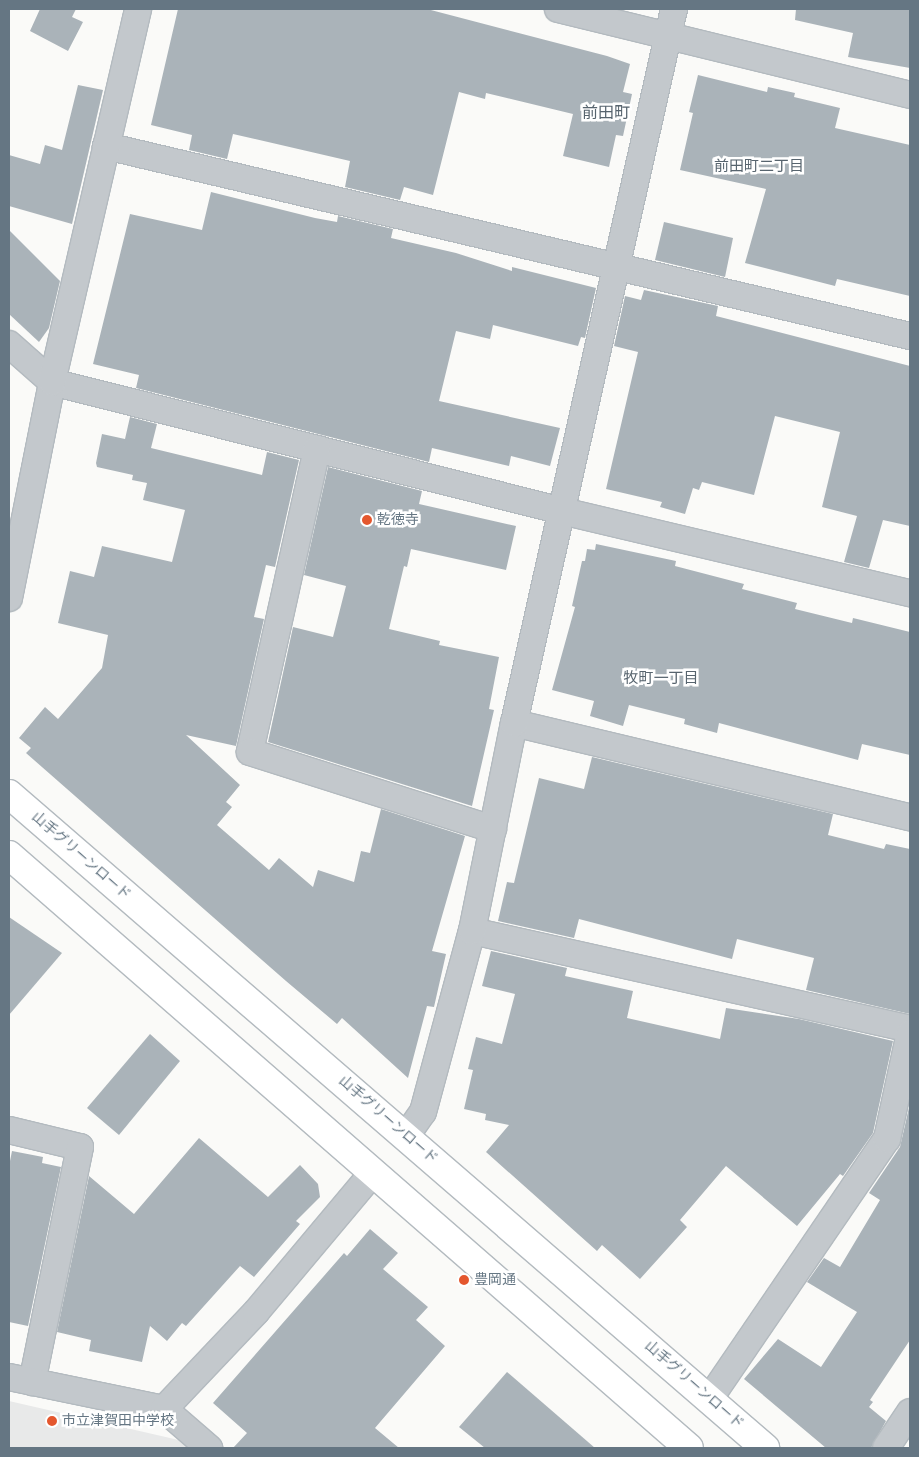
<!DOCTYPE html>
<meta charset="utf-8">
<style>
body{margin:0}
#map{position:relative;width:919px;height:1457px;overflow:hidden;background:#fafaf8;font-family:"Sofia Sans Condensed","Noto Sans JP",sans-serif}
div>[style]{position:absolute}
.built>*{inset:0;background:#e8e9e9}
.building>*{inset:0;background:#aab3b9}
.roads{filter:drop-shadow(1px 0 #b3babf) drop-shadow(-1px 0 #b3babf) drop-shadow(0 1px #b3babf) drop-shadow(0 -1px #b3babf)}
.street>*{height:26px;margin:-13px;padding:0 13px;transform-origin:13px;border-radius:13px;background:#c3c8cc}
.secondary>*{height:28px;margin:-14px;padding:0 14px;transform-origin:14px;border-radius:14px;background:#fff}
.dots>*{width:14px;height:14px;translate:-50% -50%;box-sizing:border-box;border:2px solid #fff;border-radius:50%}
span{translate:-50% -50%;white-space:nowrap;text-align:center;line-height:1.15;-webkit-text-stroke:5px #fff;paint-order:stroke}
.poi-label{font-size:14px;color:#657683}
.left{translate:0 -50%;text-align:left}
.street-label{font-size:14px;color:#657683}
.neighbourhood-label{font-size:15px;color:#57646e}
.quarter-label{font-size:16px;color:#57646e}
.frame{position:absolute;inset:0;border:10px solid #657683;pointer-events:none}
</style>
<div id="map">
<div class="built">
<div style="clip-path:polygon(9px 1401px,183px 1441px,190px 1448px,9px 1448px)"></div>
</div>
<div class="building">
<div style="clip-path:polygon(40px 9px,76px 9px,72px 17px,83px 22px,68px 51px,30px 31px)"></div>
<div style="clip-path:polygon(178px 9px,427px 9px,607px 56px,630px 64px,623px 92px,632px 94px,623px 136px,616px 135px,609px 167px,563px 156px,573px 114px,486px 93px,485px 99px,459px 92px,433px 195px,404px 187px,400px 200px,345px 187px,350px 161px,233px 134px,227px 159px,189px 150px,192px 135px,151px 125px)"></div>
<div style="clip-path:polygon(796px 9px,910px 9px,910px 68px,848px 57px,853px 33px,795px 20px)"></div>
<div style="clip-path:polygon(698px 75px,767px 92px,768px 87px,795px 93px,794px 97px,840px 108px,835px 128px,910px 145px,910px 296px,837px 279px,835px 286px,745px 263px,766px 189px,680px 170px,693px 113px,689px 112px)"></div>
<div style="clip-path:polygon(78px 85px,103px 90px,72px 224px,9px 206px,9px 155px,40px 164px,45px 145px,62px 150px)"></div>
<div style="clip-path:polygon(211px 192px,315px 218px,337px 222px,338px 216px,393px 229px,391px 238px,456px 253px,512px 271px,512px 267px,596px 288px,585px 338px,581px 337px,578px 346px,493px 325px,490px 339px,456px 331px,439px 401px,560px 428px,550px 466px,511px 456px,509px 466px,432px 448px,429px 462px,136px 388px,139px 375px,93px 364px,130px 214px,202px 230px)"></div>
<div style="clip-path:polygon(664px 222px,733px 238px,725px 277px,655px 260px)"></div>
<div style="clip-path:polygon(9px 230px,60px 281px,49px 328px,39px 342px,9px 314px)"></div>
<div style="clip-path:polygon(644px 290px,718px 306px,716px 316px,910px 366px,910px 526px,883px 520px,869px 568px,844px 562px,857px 516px,822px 507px,840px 432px,775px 416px,754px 495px,702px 482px,699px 490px,693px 488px,685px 514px,660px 507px,662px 502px,606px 489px,638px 352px,614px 346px,625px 296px,641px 300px)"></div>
<div style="clip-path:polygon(130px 417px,157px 424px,151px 448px,262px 475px,267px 452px,299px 460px,275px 567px,266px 565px,254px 617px,264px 619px,236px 746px,186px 735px,240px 785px,226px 802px,232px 807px,217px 825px,269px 870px,279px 858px,313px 887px,318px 870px,354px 882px,361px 851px,370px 853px,381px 809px,465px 836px,432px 951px,446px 954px,434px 1007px,427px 1006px,408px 1078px,342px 1018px,337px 1024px,286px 981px,26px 753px,31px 748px,19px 738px,45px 707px,58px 719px,102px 668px,108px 635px,58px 623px,70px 571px,94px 577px,102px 546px,172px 562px,185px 510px,143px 500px,147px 483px,132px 480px,133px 475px,97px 467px,96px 463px,102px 434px,125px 439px)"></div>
<div style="clip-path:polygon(328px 467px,422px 491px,419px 504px,516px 526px,506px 570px,411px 549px,407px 567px,404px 566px,389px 629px,440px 641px,439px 645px,499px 657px,489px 709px,494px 710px,472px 806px,268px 742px,293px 627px,333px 637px,346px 586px,304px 575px)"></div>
<div style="clip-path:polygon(596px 544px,676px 561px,675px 566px,744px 584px,742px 589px,797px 603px,795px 609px,852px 623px,853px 618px,910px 632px,910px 755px,862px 744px,858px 760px,719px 723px,717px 733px,684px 724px,685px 719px,629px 705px,623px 726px,590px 716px,594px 701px,552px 690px,575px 607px,572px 606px,582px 561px,585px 561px,587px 549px,595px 550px)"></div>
<div style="clip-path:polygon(592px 757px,833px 814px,828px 835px,884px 849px,886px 844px,910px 849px,910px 1014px,806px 990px,814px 958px,737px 939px,732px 959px,579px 919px,574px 938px,498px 921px,507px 882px,514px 883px,539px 778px,584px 789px)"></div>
<div style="clip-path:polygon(9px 917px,62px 953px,9px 1015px)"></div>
<div style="clip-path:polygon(491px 951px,567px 968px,565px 976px,633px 991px,627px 1018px,720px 1039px,726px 1008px,799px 1019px,893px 1041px,873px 1133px,843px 1176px,840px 1174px,797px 1226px,726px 1166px,680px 1220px,687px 1227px,640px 1279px,602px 1245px,597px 1251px,486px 1152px,509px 1125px,485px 1120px,486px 1114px,464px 1109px,473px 1070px,468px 1069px,476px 1037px,502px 1044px,515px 994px,482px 986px)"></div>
<div style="clip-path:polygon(150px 1034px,180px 1061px,119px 1135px,87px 1108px)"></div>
<div style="clip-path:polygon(910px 1103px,910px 1340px,870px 1400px,873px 1402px,869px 1407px,886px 1421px,871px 1448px,826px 1448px,744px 1379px,778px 1339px,821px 1367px,857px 1312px,807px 1282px,824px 1258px,840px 1267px,880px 1200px,869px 1193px,900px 1147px)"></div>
<div style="clip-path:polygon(199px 1138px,268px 1197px,300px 1165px,318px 1184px,320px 1197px,296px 1221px,300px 1224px,254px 1277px,240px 1266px,186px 1326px,182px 1323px,167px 1341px,150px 1326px,142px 1362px,89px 1351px,91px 1340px,57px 1332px,89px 1176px,134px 1214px)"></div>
<div style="clip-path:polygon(12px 1151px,43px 1157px,42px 1163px,61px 1167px,28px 1326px,9px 1322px,9px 1166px)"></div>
<div style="clip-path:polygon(370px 1229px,398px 1253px,383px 1269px,428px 1307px,416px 1320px,445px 1346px,375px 1428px,399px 1448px,233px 1448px,247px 1433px,213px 1403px,344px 1253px,347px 1256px)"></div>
<div style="clip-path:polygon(507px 1372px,595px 1448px,485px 1448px,459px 1427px)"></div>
</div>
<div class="roads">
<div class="street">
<div style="left:558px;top:9px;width:362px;rotate:13.7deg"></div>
<div style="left:106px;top:146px;width:826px;rotate:13.3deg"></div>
<div style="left:9px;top:344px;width:57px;rotate:41.5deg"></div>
<div style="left:52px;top:382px;width:526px;rotate:14.19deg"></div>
<div style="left:562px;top:511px;width:358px;rotate:13.3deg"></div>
<div style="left:317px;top:449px;width:310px;rotate:102.5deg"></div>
<div style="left:250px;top:752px;width:255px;rotate:17.6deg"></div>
<div style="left:9px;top:598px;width:220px;rotate:-78.7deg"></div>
<div style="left:52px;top:382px;width:383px;rotate:-77deg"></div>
<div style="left:514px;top:723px;width:407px;rotate:13.4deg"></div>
<div style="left:472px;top:931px;width:449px;rotate:12.6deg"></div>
<div style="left:9px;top:1130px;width:73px;rotate:13.5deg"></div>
<div style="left:80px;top:1147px;width:240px;rotate:101.5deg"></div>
<div style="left:406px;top:1136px;width:29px;rotate:-55deg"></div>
<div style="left:423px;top:1112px;width:188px;rotate:-74.9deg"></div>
<div style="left:472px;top:931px;width:212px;rotate:-78.6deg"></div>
<div style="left:514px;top:723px;width:732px;rotate:-77.37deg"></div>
<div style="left:9px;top:1377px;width:158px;rotate:11.7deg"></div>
<div style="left:164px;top:1409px;width:60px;rotate:40.9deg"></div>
<div style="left:710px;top:1398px;width:314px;rotate:-55.7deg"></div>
<div style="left:887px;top:1139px;width:108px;rotate:-77.8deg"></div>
<div style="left:164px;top:1409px;width:134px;rotate:-46.5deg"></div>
<div style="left:256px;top:1312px;width:180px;rotate:-50deg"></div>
<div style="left:886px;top:1448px;width:43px;rotate:-56.3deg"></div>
</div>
<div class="secondary">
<div style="left:9px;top:794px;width:1000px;rotate:40.86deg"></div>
<div style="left:9px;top:855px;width:902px;rotate:41.09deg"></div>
</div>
</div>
<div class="dots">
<div style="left:367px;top:520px;background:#e4572e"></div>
<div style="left:464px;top:1280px;background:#e4572e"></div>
<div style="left:52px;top:1421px;background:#e4572e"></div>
</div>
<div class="poi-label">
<span class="left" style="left:377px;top:520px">乾徳寺</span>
<span class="left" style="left:474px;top:1280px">豊岡通</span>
<span class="left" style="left:62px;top:1421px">市立津賀田中学校</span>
</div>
<div class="street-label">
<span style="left:81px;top:856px;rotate:41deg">山手グリーンロード</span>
<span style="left:388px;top:1120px;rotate:41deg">山手グリーンロード</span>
<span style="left:694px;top:1385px;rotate:41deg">山手グリーンロード</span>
</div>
<div class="neighbourhood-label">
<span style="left:759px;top:167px">前田町二丁目</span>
<span style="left:661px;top:679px">牧町一丁目</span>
</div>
<div class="quarter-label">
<span style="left:606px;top:114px">前田町</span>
</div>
<div class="frame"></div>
</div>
